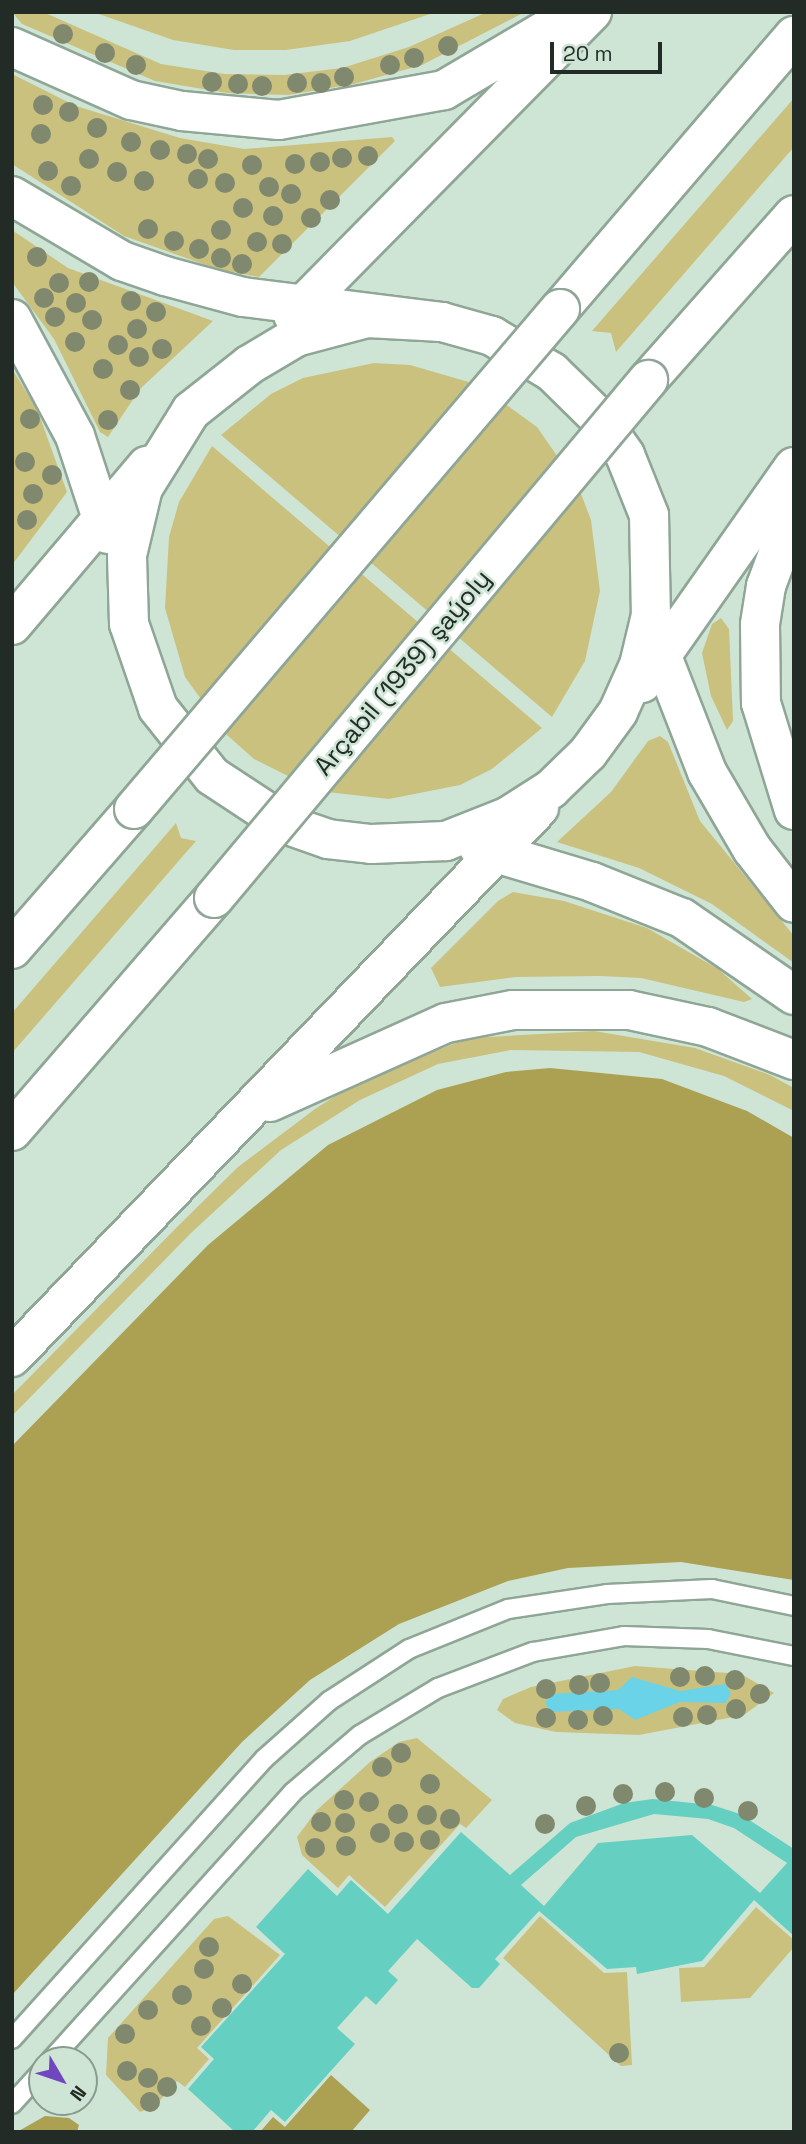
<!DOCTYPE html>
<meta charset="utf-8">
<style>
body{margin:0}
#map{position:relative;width:806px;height:2144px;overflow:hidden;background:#cee5d5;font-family:"Space Grotesk",sans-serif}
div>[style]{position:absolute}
.green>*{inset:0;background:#cbc17e}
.forest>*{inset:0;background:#aca052}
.water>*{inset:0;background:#6ad3e7}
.building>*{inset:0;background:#65cfc1}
.roads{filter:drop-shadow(2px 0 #8fa697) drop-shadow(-2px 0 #8fa697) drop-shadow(0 2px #8fa697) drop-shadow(0 -2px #8fa697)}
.lane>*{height:18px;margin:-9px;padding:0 9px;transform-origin:9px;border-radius:9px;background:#fff}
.primary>*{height:38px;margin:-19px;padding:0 19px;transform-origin:19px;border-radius:19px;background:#fff}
.bridges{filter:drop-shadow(2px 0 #8fa697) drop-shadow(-2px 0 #8fa697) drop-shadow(0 2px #8fa697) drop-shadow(0 -2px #8fa697)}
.primary-bridge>*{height:38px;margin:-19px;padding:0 19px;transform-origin:19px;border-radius:19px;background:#fff}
.trees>*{width:20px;height:20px;margin:-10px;border-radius:50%;background:#80886e}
span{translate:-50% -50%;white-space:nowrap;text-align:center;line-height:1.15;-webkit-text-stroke:5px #cee5d5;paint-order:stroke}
.street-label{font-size:26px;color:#222b25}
.frame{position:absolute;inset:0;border:14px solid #222b25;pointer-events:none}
.north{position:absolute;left:28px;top:2046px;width:70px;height:70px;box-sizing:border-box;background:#cee5d5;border:2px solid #899b8f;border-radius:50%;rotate:129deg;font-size:19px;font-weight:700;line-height:28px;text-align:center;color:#222b25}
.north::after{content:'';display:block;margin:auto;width:24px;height:32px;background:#7047bf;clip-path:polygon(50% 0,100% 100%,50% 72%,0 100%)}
.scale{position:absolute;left:550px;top:42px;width:112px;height:32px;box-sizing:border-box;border:4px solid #222b25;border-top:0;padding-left:9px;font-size:21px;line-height:24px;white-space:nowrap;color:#222b25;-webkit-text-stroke:5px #cee5d5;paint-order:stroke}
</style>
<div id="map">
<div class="green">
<div style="clip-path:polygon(12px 12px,43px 12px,161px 64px,225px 74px,284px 75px,342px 68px,409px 47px,487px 12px,525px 12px,422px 65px,354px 84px,288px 95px,227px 93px,155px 81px,22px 24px)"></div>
<div style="clip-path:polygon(93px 12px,436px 12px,350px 41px,286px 50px,234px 50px,173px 40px)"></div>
<div style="clip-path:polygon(12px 74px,76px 106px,180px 138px,244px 149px,392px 137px,395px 141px,259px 277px,217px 269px,124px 236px,12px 164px)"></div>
<div style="clip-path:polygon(794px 98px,794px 147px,616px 352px,611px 333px,592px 331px)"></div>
<div style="clip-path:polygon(12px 230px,68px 268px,213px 321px,140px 389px,108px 437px,100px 432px,54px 339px,12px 282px)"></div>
<div style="clip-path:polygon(374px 363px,410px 365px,479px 385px,537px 427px,578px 486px,591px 520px,600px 591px,585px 661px,552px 717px,221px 435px,271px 394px,303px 378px)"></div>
<div style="clip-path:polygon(12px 369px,37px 409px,67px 492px,12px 565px)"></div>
<div style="clip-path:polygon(212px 446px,542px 728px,492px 769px,460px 785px,389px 799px,318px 791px,254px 759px,227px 735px,185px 677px,165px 608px,169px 537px,179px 502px)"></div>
<div style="clip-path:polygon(721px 618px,729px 629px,733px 721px,727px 730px,711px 696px,702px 653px,712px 624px)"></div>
<div style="clip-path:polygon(660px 736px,668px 742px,700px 821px,794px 936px,794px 963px,712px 904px,639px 868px,557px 842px,611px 792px,648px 741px)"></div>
<div style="clip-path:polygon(176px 823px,181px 838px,196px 841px,12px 1053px,12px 1013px)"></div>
<div style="clip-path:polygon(513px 892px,564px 901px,647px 928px,718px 969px,752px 999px,744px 1002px,641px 978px,600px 976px,516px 977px,440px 987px,431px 968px,498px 901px)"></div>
<div style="clip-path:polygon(594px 1031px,695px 1048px,770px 1075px,794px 1088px,794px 1111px,724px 1076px,639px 1052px,511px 1050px,438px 1064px,360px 1100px,281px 1150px,191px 1233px,12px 1416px,12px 1395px,177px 1227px,238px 1167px,315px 1109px,354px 1084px,468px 1038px)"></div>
<div style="clip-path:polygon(635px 1666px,741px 1674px,774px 1693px,744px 1715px,639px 1735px,556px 1732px,515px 1723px,497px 1710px,503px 1699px,531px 1687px)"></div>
<div style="clip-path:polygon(417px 1738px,492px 1800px,466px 1828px,460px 1824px,385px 1907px,349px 1875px,338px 1888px,302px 1855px,297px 1837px,317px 1810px,370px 1762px,399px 1742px)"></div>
<div style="clip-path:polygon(756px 1907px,794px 1940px,794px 1947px,750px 1998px,681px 2002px,679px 1968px,704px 1967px)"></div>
<div style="clip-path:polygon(228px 1916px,280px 1955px,197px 2048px,209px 2059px,185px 2087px,177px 2081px,155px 2106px,140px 2112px,106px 2075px,108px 2038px,214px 1919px)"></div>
<div style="clip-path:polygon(540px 1916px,604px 1973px,627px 1972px,632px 2065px,621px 2066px,503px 1958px)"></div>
</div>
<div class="forest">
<div style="clip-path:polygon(550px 1068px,662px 1079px,747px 1111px,794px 1138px,794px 1580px,681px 1562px,568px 1568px,508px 1581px,399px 1624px,310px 1680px,242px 1742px,12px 1995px,12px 1446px,208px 1245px,328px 1145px,437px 1090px,506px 1072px)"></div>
<div style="clip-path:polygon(331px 2075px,370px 2110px,351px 2132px,260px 2132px,273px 2117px,285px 2127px)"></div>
<div style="clip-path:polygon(45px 2116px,69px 2118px,79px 2125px,77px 2132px,17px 2132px)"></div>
</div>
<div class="water">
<div style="clip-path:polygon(632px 1677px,680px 1691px,725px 1684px,731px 1693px,726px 1703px,680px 1702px,635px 1720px,619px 1709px,551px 1712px,545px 1703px,551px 1694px,618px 1690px)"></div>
</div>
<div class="building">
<div style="clip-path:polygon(evenodd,653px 1799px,712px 1805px,740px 1814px,794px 1849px,794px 1936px,754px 1900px,702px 1961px,637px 1974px,636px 1967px,607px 1969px,539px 1911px,495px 1959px,500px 1964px,479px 1988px,472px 1988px,417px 1939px,388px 1971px,398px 1980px,376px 2005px,366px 1996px,337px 2028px,355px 2044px,285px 2122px,271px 2110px,252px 2132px,235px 2132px,188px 2089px,214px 2059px,201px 2047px,285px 1954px,256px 1927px,308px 1869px,337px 1896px,351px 1880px,388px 1914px,461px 1832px,510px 1875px,570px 1823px,624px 1803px,653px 1799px,654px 1814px,708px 1819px,734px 1828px,787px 1863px,760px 1893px,692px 1835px,598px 1843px,544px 1906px,521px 1885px,576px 1837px,654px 1814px)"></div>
</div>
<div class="roads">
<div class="lane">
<div style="left:12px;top:2039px;width:377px;rotate:-48deg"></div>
<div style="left:264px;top:1759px;width:87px;rotate:-41.7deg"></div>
<div style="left:329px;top:1701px;width:95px;rotate:-33deg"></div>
<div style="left:409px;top:1649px;width:107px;rotate:-22deg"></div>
<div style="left:508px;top:1609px;width:100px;rotate:-8.6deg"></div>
<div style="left:607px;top:1594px;width:105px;rotate:-2.7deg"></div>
<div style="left:712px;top:1589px;width:84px;rotate:11.7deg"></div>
<div style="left:51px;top:2060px;width:361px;rotate:-47.9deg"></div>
<div style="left:293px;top:1792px;width:88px;rotate:-40.4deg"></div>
<div style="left:360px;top:1735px;width:91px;rotate:-31.1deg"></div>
<div style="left:438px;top:1688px;width:102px;rotate:-20.8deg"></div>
<div style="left:533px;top:1652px;width:92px;rotate:-10deg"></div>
<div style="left:624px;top:1636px;width:84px;rotate:2deg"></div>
<div style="left:708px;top:1639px;width:88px;rotate:11.2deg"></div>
<div style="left:12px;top:2104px;width:45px;rotate:-47.7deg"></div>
</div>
<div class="primary">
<div style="left:12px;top:47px;width:130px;rotate:24deg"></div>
<div style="left:131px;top:100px;width:52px;rotate:12.2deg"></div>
<div style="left:182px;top:111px;width:97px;rotate:5.3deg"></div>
<div style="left:279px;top:120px;width:168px;rotate:-10.3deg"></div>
<div style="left:444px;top:90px;width:144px;rotate:-30.5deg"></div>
<div style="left:12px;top:196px;width:128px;rotate:30.6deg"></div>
<div style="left:122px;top:261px;width:46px;rotate:19.2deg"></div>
<div style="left:165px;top:276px;width:81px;rotate:15.1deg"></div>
<div style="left:243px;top:297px;width:201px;rotate:7.2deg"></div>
<div style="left:442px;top:322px;width:52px;rotate:15.6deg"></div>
<div style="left:492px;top:336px;width:70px;rotate:31deg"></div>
<div style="left:552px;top:372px;width:67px;rotate:44.4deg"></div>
<div style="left:600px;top:419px;width:44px;rotate:55.2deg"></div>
<div style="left:625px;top:455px;width:65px;rotate:68.2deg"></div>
<div style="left:649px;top:515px;width:100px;rotate:88.9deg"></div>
<div style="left:651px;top:615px;width:51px;rotate:103.5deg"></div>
<div style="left:639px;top:665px;width:51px;rotate:114.1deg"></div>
<div style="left:618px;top:712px;width:51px;rotate:126.2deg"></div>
<div style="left:588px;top:753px;width:52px;rotate:135.8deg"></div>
<div style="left:551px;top:789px;width:52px;rotate:147.5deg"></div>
<div style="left:507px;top:817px;width:66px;rotate:158.5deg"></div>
<div style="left:446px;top:841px;width:75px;rotate:177.7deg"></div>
<div style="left:371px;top:844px;width:43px;rotate:-173.4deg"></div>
<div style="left:328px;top:839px;width:46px;rotate:-160.8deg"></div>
<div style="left:285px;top:824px;width:87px;rotate:-146.7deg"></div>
<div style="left:212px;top:776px;width:87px;rotate:-128.5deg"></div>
<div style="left:158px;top:708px;width:89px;rotate:-109deg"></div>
<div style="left:129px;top:624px;width:69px;rotate:-91.7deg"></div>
<div style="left:127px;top:555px;width:69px;rotate:-76.6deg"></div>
<div style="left:143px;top:488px;width:91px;rotate:-58.1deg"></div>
<div style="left:191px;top:411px;width:74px;rotate:-38.4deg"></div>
<div style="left:249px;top:365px;width:55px;rotate:-30.8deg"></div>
<div style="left:296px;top:337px;width:73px;rotate:-15deg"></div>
<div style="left:367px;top:318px;width:75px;rotate:3.1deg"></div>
<div style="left:560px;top:309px;width:360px;rotate:-49.4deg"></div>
<div style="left:293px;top:315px;width:426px;rotate:-45.4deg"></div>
<div style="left:12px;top:319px;width:133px;rotate:61.7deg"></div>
<div style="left:75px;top:436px;width:103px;rotate:71.9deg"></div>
<div style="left:648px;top:380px;width:220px;rotate:-48.5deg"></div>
<div style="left:794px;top:510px;width:81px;rotate:110.2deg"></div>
<div style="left:766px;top:586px;width:39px;rotate:99deg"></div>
<div style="left:760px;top:625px;width:78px;rotate:89.3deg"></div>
<div style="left:761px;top:703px;width:112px;rotate:72.9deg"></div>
<div style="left:12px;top:625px;width:209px;rotate:-49.7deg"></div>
<div style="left:656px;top:641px;width:141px;rotate:68.7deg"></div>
<div style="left:707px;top:772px;width:89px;rotate:59.7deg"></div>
<div style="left:752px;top:849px;width:68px;rotate:52.1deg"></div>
<div style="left:642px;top:683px;width:264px;rotate:-54.9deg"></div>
<div style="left:479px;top:848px;width:118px;rotate:16.7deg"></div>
<div style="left:592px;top:882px;width:97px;rotate:21.8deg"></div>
<div style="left:682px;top:918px;width:136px;rotate:34.5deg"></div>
<div style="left:12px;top:949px;width:186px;rotate:-48.9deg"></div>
<div style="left:270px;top:1102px;width:193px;rotate:-24.2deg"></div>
<div style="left:446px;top:1023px;width:68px;rotate:-11deg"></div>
<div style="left:513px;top:1010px;width:116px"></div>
<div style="left:629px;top:1010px;width:81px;rotate:12.1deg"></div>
<div style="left:708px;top:1027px;width:92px;rotate:21deg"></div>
<div style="left:12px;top:1131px;width:308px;rotate:-49.1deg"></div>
<div style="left:12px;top:1357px;width:761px;rotate:-46.17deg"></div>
</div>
</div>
<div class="bridges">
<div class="primary-bridge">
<div style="left:134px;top:809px;width:657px;rotate:-49.57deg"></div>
<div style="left:214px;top:898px;width:676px;rotate:-50.04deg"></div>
</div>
</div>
<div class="trees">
<div style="left:63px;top:34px"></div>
<div style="left:448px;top:46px"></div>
<div style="left:105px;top:53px"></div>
<div style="left:414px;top:58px"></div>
<div style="left:136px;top:65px"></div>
<div style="left:390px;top:65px"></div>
<div style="left:344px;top:77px"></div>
<div style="left:212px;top:82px"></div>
<div style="left:297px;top:83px"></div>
<div style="left:321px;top:83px"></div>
<div style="left:238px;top:84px"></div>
<div style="left:262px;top:86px"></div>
<div style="left:43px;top:105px"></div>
<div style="left:69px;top:112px"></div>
<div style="left:97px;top:128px"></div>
<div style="left:41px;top:134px"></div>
<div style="left:131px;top:142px"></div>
<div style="left:160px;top:150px"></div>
<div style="left:187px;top:154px"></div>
<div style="left:368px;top:156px"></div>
<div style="left:342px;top:158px"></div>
<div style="left:89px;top:159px"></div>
<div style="left:208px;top:159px"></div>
<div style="left:320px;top:162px"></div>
<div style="left:295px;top:164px"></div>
<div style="left:252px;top:165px"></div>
<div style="left:48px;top:171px"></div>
<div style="left:117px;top:172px"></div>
<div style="left:198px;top:179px"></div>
<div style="left:144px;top:181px"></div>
<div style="left:225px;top:183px"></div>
<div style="left:71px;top:186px"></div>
<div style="left:269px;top:187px"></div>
<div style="left:291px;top:194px"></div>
<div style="left:330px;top:200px"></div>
<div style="left:243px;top:208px"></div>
<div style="left:273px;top:216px"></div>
<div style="left:311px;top:218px"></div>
<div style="left:148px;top:229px"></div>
<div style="left:221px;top:230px"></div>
<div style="left:174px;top:241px"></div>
<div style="left:257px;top:242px"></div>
<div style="left:282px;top:244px"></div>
<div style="left:199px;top:249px"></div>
<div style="left:37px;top:257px"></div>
<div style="left:221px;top:258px"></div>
<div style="left:242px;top:264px"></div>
<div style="left:89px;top:282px"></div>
<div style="left:59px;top:283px"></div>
<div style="left:44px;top:298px"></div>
<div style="left:131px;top:301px"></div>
<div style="left:76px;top:303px"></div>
<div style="left:156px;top:312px"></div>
<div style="left:55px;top:317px"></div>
<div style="left:92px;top:320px"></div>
<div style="left:137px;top:329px"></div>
<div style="left:75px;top:342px"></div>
<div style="left:118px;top:345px"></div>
<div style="left:162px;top:349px"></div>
<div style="left:139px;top:357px"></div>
<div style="left:103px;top:369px"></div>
<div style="left:130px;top:390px"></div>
<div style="left:30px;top:419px"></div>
<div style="left:108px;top:420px"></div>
<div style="left:25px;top:462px"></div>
<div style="left:52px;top:475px"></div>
<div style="left:33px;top:494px"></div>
<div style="left:27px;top:520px"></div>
<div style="left:705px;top:1676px"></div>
<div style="left:680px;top:1677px"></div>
<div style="left:735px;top:1680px"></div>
<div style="left:600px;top:1683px"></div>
<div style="left:579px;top:1685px"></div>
<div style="left:546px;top:1689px"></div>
<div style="left:760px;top:1694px"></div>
<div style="left:736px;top:1709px"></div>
<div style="left:707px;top:1715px"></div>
<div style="left:603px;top:1716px"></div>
<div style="left:683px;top:1717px"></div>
<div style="left:546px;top:1718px"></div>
<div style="left:578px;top:1720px"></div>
<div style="left:401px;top:1753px"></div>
<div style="left:382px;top:1767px"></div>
<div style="left:430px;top:1784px"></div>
<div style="left:665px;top:1792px"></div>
<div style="left:623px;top:1794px"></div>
<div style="left:704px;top:1798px"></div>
<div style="left:344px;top:1800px"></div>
<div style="left:369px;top:1802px"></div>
<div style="left:586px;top:1806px"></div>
<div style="left:748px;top:1811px"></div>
<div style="left:398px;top:1814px"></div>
<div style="left:427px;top:1815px"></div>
<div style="left:450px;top:1819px"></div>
<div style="left:321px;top:1822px"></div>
<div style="left:345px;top:1823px"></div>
<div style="left:545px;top:1824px"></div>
<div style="left:380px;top:1833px"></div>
<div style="left:430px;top:1840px"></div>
<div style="left:404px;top:1842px"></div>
<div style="left:346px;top:1846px"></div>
<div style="left:315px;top:1848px"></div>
<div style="left:209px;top:1947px"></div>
<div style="left:204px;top:1969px"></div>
<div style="left:242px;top:1984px"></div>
<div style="left:182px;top:1995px"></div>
<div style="left:222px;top:2008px"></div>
<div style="left:148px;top:2010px"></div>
<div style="left:201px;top:2026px"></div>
<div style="left:125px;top:2034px"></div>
<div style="left:619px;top:2053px"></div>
<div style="left:127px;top:2071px"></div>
<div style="left:148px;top:2078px"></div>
<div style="left:167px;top:2087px"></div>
<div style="left:150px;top:2102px"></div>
</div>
<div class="street-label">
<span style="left:403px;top:673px;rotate:-50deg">Arçabil (1939) şaýoly</span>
</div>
<div class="frame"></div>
<div class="north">N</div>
<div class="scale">20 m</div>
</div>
